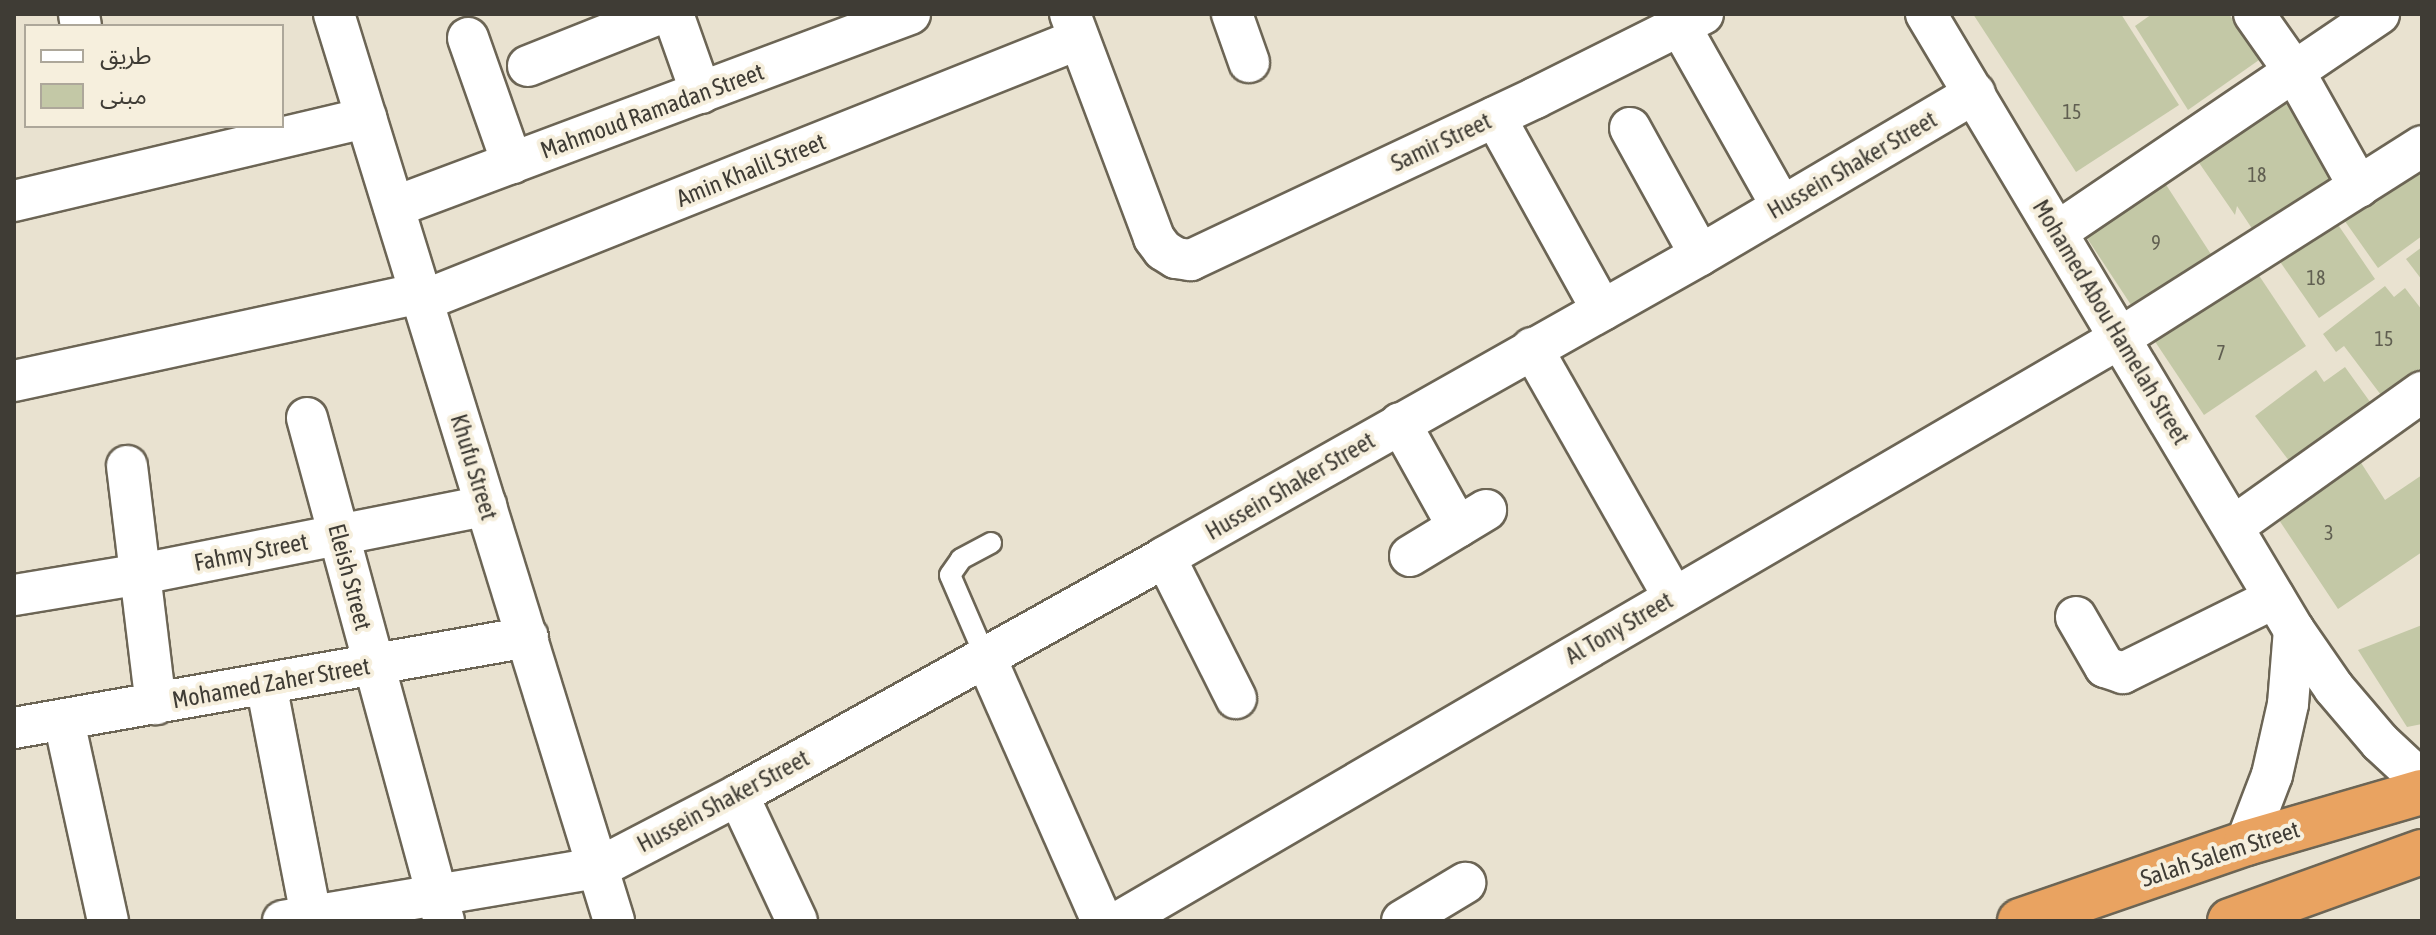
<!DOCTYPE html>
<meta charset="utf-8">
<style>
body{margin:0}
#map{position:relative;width:2436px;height:935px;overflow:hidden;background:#e9e2d0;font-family:"Asap Condensed","Noto Sans Arabic",sans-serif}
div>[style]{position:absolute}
.building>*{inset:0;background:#c3c8a6}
.roads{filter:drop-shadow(2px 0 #6c6555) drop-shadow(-2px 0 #6c6555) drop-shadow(0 2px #6c6555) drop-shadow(0 -2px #6c6555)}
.lane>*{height:20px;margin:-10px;padding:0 10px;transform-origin:10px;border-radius:10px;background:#fff}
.street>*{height:40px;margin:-20px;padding:0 20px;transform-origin:20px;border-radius:20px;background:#fff}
.highway>*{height:44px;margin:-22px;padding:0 22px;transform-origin:22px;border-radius:22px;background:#e9a361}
span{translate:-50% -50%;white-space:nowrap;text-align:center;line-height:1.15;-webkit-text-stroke:8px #f6efdd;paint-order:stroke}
.number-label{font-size:20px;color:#605f51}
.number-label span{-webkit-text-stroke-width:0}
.street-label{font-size:24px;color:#3f3c35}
.frame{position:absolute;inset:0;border:16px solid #3f3c35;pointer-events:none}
.legend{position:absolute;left:24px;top:24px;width:260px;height:104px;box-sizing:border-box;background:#f6efdd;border:2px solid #ada79a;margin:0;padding:10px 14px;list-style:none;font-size:24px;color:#3f3c35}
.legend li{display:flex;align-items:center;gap:16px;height:40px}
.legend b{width:40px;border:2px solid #ada79a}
</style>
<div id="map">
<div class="building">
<div style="clip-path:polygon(1973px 14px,2121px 14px,2179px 105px,2076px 172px)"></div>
<div style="clip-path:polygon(2152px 14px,2229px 14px,2259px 60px,2188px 110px,2135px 26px)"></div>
<div style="clip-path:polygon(2286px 90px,2349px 182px,2261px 242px,2237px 206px,2235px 215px,2193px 154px)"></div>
<div style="clip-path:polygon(2422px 157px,2422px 236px,2378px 268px,2337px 210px)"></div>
<div style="clip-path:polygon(2163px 180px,2216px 262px,2137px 314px,2083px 232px)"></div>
<div style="clip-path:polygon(2330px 213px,2375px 279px,2319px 318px,2274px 253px)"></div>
<div style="clip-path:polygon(2422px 247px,2422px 280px,2406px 259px)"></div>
<div style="clip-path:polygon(2252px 265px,2306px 346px,2204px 415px,2150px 334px)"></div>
<div style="clip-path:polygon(2385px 286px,2394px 297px,2405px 288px,2422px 310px,2422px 372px,2384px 399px,2344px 346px,2336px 352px,2323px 334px)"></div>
<div style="clip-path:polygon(2345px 367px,2373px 406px,2293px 466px,2255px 416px,2316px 370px,2324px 382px)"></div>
<div style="clip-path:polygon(2356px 455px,2385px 500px,2422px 475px,2422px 552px,2338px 609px,2273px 511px)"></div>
<div style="clip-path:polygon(2422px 625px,2422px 724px,2407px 727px,2358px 650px)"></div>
</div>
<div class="roads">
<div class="lane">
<div style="left:985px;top:656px;width:88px;rotate:-113.4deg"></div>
<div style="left:950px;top:575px;width:19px;rotate:-55deg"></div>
<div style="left:961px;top:559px;width:34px;rotate:-28deg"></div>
</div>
<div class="street">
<div style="left:79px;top:14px;width:12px;rotate:81deg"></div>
<div style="left:334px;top:14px;width:949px;rotate:72.84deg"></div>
<div style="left:673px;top:14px;width:84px;rotate:70.5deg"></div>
<div style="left:1070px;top:14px;width:239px;rotate:69.4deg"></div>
<div style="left:1154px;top:238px;width:15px;rotate:53deg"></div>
<div style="left:1163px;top:250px;width:15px;rotate:32deg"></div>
<div style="left:1176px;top:258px;width:15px;rotate:8deg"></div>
<div style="left:1191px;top:260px;width:380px;rotate:-25.2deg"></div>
<div style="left:1535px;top:98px;width:188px;rotate:-26.6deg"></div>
<div style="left:1232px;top:14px;width:51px;rotate:70.5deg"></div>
<div style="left:1926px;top:14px;width:718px;rotate:59.15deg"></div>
<div style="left:2294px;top:630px;width:70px;rotate:55.4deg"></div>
<div style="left:2334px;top:688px;width:71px;rotate:49.6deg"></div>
<div style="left:2380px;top:742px;width:57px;rotate:42.9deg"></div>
<div style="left:2254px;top:14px;width:70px;rotate:54.9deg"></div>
<div style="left:2294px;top:71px;width:133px;rotate:60.7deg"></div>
<div style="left:1680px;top:26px;width:206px;rotate:60.6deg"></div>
<div style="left:468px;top:38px;width:133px;rotate:70.6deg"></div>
<div style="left:528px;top:66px;width:141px;rotate:-21.7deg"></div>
<div style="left:1495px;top:117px;width:221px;rotate:61deg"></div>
<div style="left:1630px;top:128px;width:145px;rotate:61.1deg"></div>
<div style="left:14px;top:201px;width:362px;rotate:-13.3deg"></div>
<div style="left:394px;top:207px;width:551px;rotate:-20.51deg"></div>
<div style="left:2057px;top:232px;width:389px;rotate:-34.1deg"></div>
<div style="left:422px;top:301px;width:707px;rotate:-21.74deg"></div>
<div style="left:1532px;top:348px;width:285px;rotate:60.4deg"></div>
<div style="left:14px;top:381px;width:415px;rotate:-12.2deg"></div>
<div style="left:307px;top:418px;width:521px;rotate:74.76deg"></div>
<div style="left:1400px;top:423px;width:119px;rotate:60.9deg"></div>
<div style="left:127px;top:466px;width:240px;rotate:83.1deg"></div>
<div style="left:2234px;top:526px;width:231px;rotate:-35.5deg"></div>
<div style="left:1410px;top:556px;width:89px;rotate:-31.2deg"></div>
<div style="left:1165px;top:557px;width:158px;rotate:63.3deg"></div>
<div style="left:14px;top:595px;width:129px;rotate:-9.4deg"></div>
<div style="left:141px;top:574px;width:352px;rotate:-11.2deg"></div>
<div style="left:2076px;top:617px;width:58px;rotate:59.9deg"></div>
<div style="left:2105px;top:667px;width:19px;rotate:18deg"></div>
<div style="left:2123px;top:673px;width:169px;rotate:-26.3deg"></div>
<div style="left:985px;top:656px;width:290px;rotate:66.2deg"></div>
<div style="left:266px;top:684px;width:236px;rotate:79deg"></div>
<div style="left:64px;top:721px;width:205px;rotate:77.6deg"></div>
<div style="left:14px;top:728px;width:522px;rotate:-10.04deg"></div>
<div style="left:738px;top:795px;width:139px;rotate:64.9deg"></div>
<div style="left:2246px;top:843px;width:73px;rotate:-69.1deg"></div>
<div style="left:2272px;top:775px;width:73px;rotate:-77.3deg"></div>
<div style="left:2288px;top:704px;width:74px;rotate:-85.4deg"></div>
<div style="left:283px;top:921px;width:319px;rotate:-9.6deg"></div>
<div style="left:598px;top:868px;width:158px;rotate:-27.5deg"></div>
<div style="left:738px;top:795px;width:489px;rotate:-29.1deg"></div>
<div style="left:1165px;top:557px;width:614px;rotate:-29.44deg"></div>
<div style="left:1700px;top:255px;width:319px;rotate:-30.5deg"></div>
<div style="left:1120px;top:921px;width:1158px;rotate:-30.24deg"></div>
<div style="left:2120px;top:338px;width:358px;rotate:-32.4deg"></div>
<div style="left:1402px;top:921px;width:74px;rotate:-31.1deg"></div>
</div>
<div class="highway">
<div style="left:2020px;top:921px;width:239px;rotate:-19deg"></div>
<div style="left:2246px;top:843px;width:183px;rotate:-16.2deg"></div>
<div style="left:2230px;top:921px;width:204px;rotate:-19.8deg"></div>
</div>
</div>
<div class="number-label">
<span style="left:2072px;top:111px">15</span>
<span style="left:2257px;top:174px">18</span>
<span style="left:2156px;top:242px">9</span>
<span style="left:2316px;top:277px">18</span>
<span style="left:2384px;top:338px">15</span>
<span style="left:2221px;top:352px">7</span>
<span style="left:2329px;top:532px">3</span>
</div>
<div class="street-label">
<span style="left:652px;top:111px;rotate:-20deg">Mahmoud Ramadan Street</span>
<span style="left:1441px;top:142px;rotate:-25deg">Samir Street</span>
<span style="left:1852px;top:165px;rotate:-30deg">Hussein Shaker Street</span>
<span style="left:751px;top:170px;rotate:-22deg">Amin Khalil Street</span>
<span style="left:2111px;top:322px;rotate:59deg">Mohamed Abou Hamelah Street</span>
<span style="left:474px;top:467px;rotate:73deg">Khufu Street</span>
<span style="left:1290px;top:486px;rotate:-30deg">Hussein Shaker Street</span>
<span style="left:251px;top:552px;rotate:-11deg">Fahmy Street</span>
<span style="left:350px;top:577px;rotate:75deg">Eleish Street</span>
<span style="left:1619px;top:628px;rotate:-30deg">Al Tony Street</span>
<span style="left:271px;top:683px;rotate:-10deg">Mohamed Zaher Street</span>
<span style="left:723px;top:801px;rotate:-28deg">Hussein Shaker Street</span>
<span style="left:2220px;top:854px;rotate:-18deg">Salah Salem Street</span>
</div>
<div class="frame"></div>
<ul class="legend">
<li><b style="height:10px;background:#fff"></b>طريق</li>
<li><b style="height:22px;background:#c3c8a6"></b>مبنى</li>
</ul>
</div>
